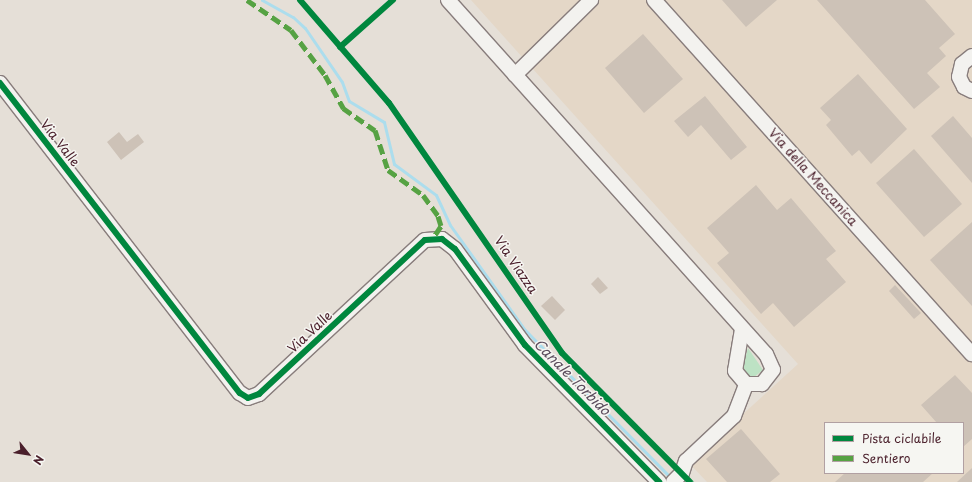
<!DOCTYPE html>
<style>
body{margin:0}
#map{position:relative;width:972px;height:482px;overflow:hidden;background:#e5dfd7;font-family:"Playpen Sans",sans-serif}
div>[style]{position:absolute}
.built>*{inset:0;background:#e4d7c7}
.green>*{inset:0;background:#bde2c4}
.stream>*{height:3px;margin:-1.5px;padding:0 1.5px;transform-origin:1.5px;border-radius:1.5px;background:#acdded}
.building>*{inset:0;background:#cdc2b7}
.roads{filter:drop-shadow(1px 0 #887d7c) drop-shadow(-1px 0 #887d7c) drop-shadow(0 1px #887d7c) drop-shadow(0 -1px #887d7c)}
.minor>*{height:14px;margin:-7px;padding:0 7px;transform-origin:7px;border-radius:7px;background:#f3f2ef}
.quiet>*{height:5px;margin-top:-2.5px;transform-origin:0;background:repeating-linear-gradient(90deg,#56a243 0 10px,transparent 0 15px)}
.cycleway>*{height:6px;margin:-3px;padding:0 3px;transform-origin:3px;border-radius:3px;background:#00873e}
span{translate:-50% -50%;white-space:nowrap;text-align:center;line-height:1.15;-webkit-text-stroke:3px #f6f6f2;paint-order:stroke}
.street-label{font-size:13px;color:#4a1f2b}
.water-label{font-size:14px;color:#5c4e5e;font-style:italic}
.legend{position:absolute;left:824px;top:422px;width:140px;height:52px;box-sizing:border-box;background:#f6f6f2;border:1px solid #b1a0a2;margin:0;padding:5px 7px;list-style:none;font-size:12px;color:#4a1f2b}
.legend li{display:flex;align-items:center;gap:8px;height:20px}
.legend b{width:20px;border:1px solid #b1a0a2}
.north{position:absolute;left:8px;top:434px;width:40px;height:40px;-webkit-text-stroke:3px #f6f6f2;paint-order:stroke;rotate:120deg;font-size:11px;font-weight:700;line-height:16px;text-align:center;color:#4a1f2b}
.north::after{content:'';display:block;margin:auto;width:14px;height:18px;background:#4a1f2b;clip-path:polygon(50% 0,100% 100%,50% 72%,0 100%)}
</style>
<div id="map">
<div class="built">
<div style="clip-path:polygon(evenodd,471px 0,972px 0,972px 482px,707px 482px,689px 463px,798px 364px,471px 0,825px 423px,963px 423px,963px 473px,825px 473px,825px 423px)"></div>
</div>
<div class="green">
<div style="clip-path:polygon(748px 348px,763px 370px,754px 377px,746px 375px,742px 369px)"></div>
</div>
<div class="stream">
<div style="left:262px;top:0;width:35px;rotate:29deg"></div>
<div style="left:293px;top:17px;width:16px;rotate:43deg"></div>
<div style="left:305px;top:28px;width:65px;rotate:55.6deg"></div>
<div style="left:342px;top:82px;width:20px;rotate:70deg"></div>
<div style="left:349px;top:101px;width:41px;rotate:31deg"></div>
<div style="left:384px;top:122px;width:43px;rotate:76.6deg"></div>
<div style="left:394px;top:164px;width:52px;rotate:36.4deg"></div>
<div style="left:436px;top:195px;width:33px;rotate:65deg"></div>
<div style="left:450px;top:225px;width:129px;rotate:54.5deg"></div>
<div style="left:525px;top:330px;width:208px;rotate:45.4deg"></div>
</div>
<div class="building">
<div style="clip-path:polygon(722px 0,777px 0,746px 27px)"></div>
<div style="clip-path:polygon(817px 0,925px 0,955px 34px,939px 48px,946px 56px,927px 73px,940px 87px,914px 109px)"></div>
<div style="clip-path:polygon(643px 34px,683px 79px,644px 113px,605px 68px)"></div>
<div style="clip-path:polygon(858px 74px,907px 129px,871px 164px,859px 150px,852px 156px,826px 125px,831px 120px,820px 108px)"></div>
<div style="clip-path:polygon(705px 96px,747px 147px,731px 160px,701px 125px,688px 137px,674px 121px)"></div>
<div style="clip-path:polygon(953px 116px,972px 138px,972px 183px,931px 136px)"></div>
<div style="clip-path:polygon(119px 132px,127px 142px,138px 134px,144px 142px,121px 160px,107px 142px)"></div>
<div style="clip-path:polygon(914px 149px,962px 204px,924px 237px,876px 183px)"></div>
<div style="clip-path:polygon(756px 185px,777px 210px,791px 198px,836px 251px,826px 259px,846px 282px,794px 327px,773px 303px,761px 314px,717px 263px,729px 253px,707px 228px)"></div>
<div style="clip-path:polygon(972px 222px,972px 306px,930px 260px)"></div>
<div style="clip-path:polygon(598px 277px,608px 288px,600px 294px,591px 284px)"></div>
<div style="clip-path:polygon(895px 285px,921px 313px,914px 319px,889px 291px)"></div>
<div style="clip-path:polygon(552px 296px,565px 310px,555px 320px,541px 306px)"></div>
<div style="clip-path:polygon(955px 375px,972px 393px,972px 439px,963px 447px,963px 423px,937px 423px,921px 405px)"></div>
<div style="clip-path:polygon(741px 429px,780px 474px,770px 482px,727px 482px,706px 459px)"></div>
<div style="clip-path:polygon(972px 468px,972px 482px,957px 482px)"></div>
<div style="clip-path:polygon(845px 473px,933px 473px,923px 482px,835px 482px)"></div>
</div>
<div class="roads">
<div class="minor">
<div style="left:448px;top:0;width:476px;rotate:48.1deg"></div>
<div style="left:766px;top:354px;width:17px;rotate:66deg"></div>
<div style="left:773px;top:370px;width:18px;rotate:128deg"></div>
<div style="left:762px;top:384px;width:16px;rotate:180deg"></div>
<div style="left:746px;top:384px;width:17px;rotate:-130deg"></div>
<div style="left:735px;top:371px;width:43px;rotate:-80.5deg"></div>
<div style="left:654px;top:0;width:476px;rotate:48.1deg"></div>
<div style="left:972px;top:56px;width:13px;rotate:141deg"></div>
<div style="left:962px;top:64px;width:13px;rotate:103deg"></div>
<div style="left:959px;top:77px;width:11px;rotate:63deg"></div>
<div style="left:964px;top:87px;width:9px;rotate:27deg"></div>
<div style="left:515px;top:75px;width:107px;rotate:-44.6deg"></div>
<div style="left:0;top:83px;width:392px;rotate:52.3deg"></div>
<div style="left:240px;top:393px;width:9px;rotate:32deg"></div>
<div style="left:248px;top:398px;width:12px;rotate:-20deg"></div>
<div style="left:259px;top:394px;width:226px;rotate:-42.9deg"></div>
<div style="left:425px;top:240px;width:17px;rotate:-3deg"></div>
<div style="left:442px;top:239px;width:16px;rotate:38deg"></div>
<div style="left:455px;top:249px;width:119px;rotate:53.9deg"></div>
<div style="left:525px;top:345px;width:192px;rotate:45.6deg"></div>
<div style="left:673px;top:482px;width:13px;rotate:-45deg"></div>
<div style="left:682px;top:473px;width:13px;rotate:-72deg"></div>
<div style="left:686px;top:461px;width:66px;rotate:-43.2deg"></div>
<div style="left:734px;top:416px;width:34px;rotate:-69deg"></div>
</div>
</div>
<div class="quiet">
<div style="left:247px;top:0;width:53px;rotate:34.3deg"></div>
<div style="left:291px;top:30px;width:56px;rotate:52.9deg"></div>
<div style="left:325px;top:75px;width:38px;rotate:61deg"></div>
<div style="left:343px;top:108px;width:39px;rotate:35deg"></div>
<div style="left:375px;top:130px;width:42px;rotate:72deg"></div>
<div style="left:388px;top:170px;width:43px;rotate:35.5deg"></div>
<div style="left:423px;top:195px;width:26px;rotate:54deg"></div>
<div style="left:438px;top:216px;width:10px;rotate:73deg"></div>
<div style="left:441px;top:226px;width:14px;rotate:124deg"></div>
</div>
<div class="cycleway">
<div style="left:300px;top:0;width:136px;rotate:49.2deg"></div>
<div style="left:389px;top:103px;width:304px;rotate:55.3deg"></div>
<div style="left:562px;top:353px;width:182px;rotate:45.2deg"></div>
<div style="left:340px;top:47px;width:71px;rotate:-41.6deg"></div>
<div style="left:0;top:83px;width:392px;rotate:52.3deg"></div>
<div style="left:240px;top:393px;width:9px;rotate:32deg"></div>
<div style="left:248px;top:398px;width:12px;rotate:-20deg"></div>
<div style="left:259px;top:394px;width:226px;rotate:-42.9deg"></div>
<div style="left:425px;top:240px;width:17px;rotate:-3deg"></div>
<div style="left:442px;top:239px;width:16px;rotate:38deg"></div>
<div style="left:455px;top:249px;width:119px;rotate:53.9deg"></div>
<div style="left:525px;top:345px;width:192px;rotate:45.6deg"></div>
</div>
<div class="street-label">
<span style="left:60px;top:143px;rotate:52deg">Via Valle</span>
<span style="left:813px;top:177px;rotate:48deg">Via della Meccanica</span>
<span style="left:516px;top:265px;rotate:56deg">Via Viazza</span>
<span style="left:310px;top:332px;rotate:-43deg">Via Valle</span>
</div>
<div class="water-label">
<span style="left:572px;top:377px;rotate:45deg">Canale Torbido</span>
</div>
<ul class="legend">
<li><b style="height:5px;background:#00873e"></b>Pista ciclabile</li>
<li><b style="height:5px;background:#56a243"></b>Sentiero</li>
</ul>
<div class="north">N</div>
</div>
